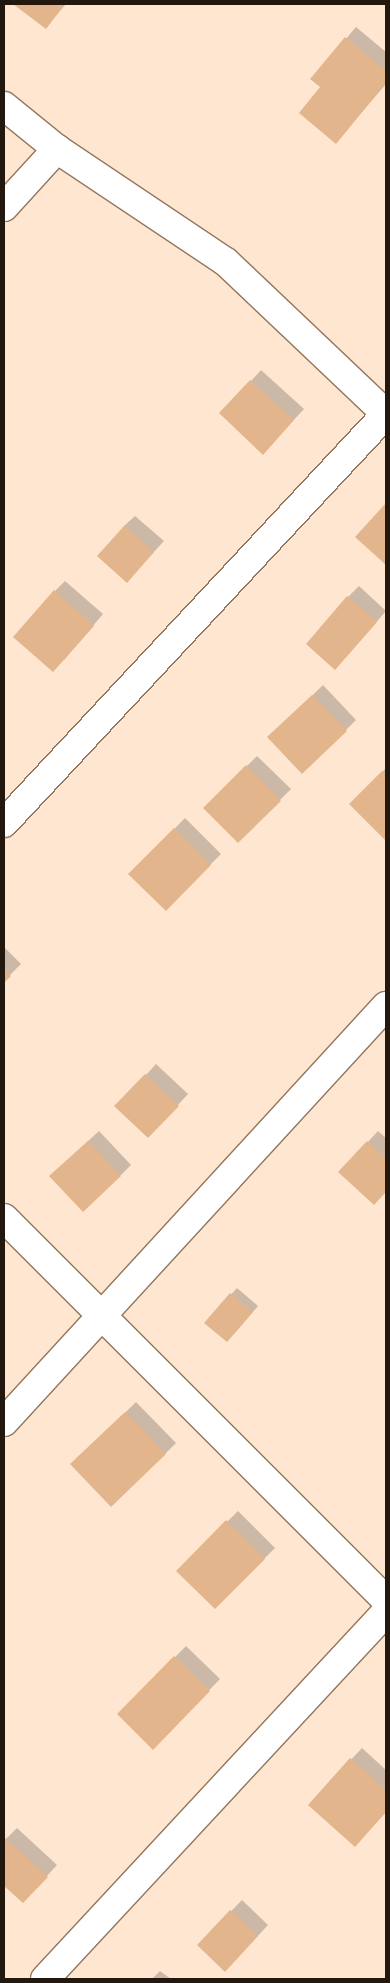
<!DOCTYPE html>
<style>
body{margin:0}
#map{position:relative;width:390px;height:1983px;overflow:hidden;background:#ffe6d0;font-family:"DejaVu Sans",sans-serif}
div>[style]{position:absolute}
.shadow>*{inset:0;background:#0003}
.building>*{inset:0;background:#e3b58c}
.roads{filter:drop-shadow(1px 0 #92775e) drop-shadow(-1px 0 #92775e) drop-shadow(0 1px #92775e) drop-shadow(0 -1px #92775e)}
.minor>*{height:28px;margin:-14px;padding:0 14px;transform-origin:14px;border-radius:14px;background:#fff}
span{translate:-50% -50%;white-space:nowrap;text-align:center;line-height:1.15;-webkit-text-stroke:5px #fff;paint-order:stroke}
.frame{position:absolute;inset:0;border:5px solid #23180e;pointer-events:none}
</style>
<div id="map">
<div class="shadow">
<div style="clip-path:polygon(15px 4px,66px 4px,46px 27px)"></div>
<div style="clip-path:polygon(356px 27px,386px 52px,386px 84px,336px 142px,322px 87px,312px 79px)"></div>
<div style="clip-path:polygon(261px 370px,304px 409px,273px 442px,251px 381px)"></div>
<div style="clip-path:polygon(386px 504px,386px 563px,357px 536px)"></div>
<div style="clip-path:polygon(135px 516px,164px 541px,127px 581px,124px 526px)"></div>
<div style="clip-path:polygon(65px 581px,103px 614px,64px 660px,55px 591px)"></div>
<div style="clip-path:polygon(359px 586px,386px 611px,346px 657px,348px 597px)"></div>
<div style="clip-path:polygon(323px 685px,356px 720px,346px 730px,280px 727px)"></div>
<div style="clip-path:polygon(257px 756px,291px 789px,238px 842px,205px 808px)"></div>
<div style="clip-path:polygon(386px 768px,386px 839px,351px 804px)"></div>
<div style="clip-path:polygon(185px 818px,221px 854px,166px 909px,130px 874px)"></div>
<div style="clip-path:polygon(4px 947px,21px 964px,4px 981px)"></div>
<div style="clip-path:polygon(156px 1064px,188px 1094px,148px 1137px,146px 1075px)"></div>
<div style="clip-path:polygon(99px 1131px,131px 1165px,120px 1176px,62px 1165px)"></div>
<div style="clip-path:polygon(378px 1131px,386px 1138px,386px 1191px,374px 1203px,340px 1172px)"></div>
<div style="clip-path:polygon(237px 1288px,258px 1306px,233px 1335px,206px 1322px)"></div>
<div style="clip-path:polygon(136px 1402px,176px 1443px,165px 1454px,83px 1454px)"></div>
<div style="clip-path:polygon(238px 1511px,275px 1548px,215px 1607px,178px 1571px)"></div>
<div style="clip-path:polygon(186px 1646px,220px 1679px,153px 1748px,119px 1714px)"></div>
<div style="clip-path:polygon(362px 1748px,386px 1770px,386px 1812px,365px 1835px,309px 1805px)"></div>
<div style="clip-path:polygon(17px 1828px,57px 1865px,23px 1902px,4px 1884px,4px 1841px)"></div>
<div style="clip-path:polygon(242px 1900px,268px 1925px,236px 1959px,198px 1945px)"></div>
<div style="clip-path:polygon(160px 1971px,171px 1979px,152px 1979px)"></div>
</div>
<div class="building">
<div style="clip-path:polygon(13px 4px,65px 4px,46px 29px)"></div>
<div style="clip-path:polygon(345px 37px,386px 71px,386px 83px,336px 144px,299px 113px,320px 87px,310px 79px)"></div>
<div style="clip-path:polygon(250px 380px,294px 420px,263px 455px,219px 413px)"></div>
<div style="clip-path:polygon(386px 503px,386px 565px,355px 537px)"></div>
<div style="clip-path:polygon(124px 526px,154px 552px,127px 583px,97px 556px)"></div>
<div style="clip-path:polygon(54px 590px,94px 626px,53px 672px,13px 637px)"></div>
<div style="clip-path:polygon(347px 596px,377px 622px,335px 670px,306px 644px)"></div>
<div style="clip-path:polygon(312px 695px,347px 731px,302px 774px,267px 737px)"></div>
<div style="clip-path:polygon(246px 765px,281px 801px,238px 843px,203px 808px)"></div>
<div style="clip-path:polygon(382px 771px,386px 776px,386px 841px,349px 804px)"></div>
<div style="clip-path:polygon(174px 828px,211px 865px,166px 911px,128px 874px)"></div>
<div style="clip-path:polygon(4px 968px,11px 976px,4px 983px)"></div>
<div style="clip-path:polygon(145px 1074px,179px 1106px,148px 1138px,114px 1106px)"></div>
<div style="clip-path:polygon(88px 1141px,121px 1176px,83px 1212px,49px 1176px)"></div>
<div style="clip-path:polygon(367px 1141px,386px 1158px,386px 1192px,374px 1205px,338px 1172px)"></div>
<div style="clip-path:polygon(230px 1293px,253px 1312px,227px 1342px,204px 1323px)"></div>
<div style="clip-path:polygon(125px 1412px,166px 1454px,111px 1507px,70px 1464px)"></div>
<div style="clip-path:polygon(226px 1520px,265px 1559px,215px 1609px,176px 1571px)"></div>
<div style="clip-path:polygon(174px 1656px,210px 1691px,153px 1750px,117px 1714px)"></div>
<div style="clip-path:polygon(350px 1758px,386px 1790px,386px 1812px,355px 1847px,308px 1805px)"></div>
<div style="clip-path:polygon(5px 1838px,48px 1877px,23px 1903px,4px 1886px)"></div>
<div style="clip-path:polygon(230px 1910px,258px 1936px,225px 1972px,197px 1945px)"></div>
</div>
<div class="roads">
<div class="minor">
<div style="left:4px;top:106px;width:68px;rotate:39.1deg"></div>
<div style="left:57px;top:149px;width:203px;rotate:33.8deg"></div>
<div style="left:226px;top:262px;width:219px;rotate:43.5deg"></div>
<div style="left:4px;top:207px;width:79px;rotate:-47.6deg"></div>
<div style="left:4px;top:823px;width:560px;rotate:-46.95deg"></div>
<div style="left:4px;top:1218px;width:540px;rotate:45deg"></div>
<div style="left:4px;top:1422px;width:565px;rotate:-47.44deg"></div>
<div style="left:45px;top:1979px;width:501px;rotate:-47.1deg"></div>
</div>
</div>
<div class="frame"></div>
</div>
